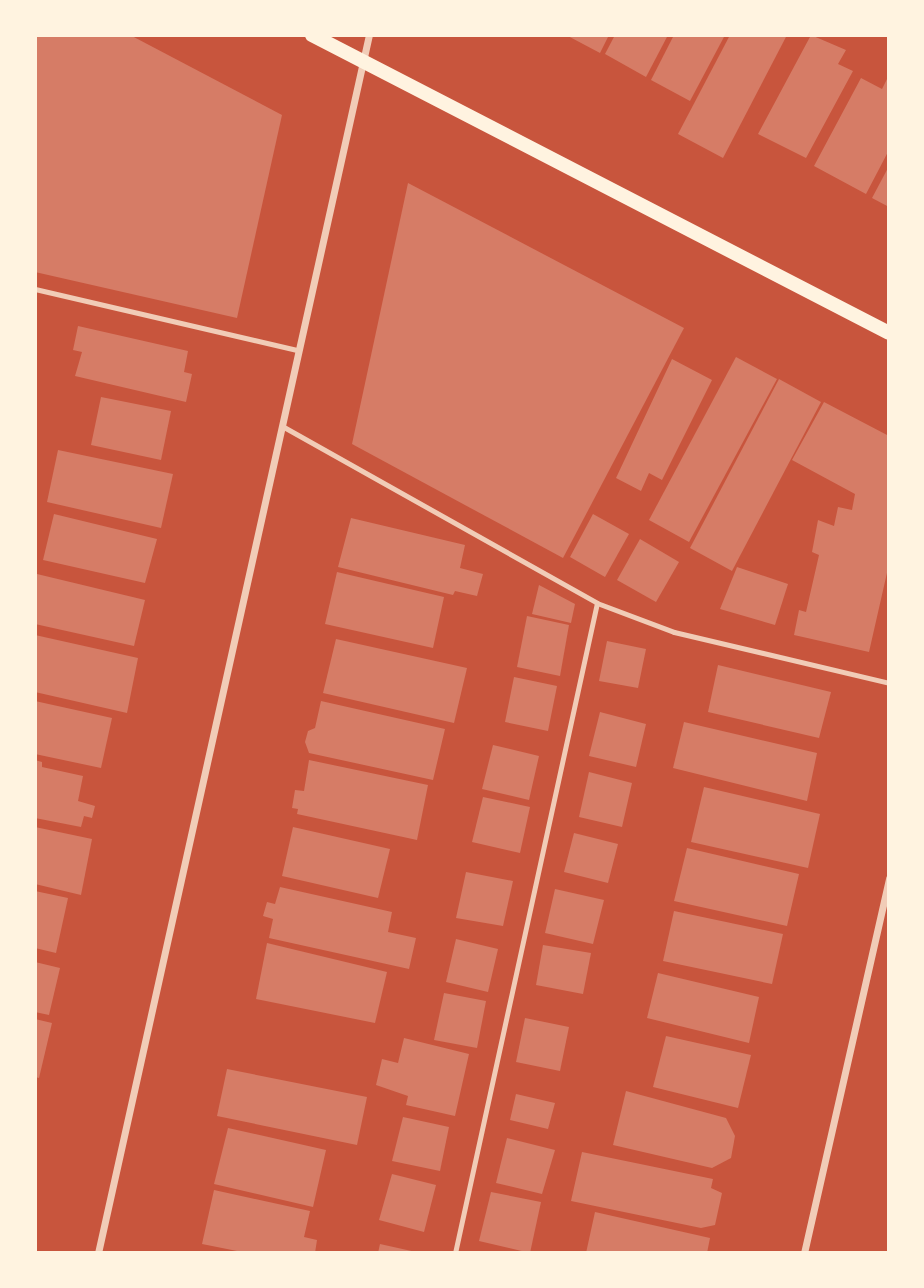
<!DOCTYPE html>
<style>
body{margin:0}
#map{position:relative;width:924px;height:1288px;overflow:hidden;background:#c8553d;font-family:"Fira Sans Condensed",sans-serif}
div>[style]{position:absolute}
.building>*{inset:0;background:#d67c66}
.service>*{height:5px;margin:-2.5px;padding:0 2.5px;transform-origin:2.5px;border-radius:2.5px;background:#f1ccb7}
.minor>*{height:7px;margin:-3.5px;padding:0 3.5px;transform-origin:3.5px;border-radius:3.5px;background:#f1ccb7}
.secondary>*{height:14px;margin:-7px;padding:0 7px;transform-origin:7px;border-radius:7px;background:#fff3e0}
span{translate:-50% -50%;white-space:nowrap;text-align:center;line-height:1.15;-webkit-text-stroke:7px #fff3e0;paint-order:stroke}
.frame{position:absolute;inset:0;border:37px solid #fff3e0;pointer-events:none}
</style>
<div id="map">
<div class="building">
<div style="clip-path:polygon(35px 35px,130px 35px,282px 115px,237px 318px,35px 272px)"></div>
<div style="clip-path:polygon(566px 35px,609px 35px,600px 53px)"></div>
<div style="clip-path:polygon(615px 35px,668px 35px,646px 77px,605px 54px)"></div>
<div style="clip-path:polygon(674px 35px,725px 35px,690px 101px,651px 80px)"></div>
<div style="clip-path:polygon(730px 35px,787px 35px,723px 158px,678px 134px)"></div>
<div style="clip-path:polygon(811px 35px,846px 50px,838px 64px,853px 71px,806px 158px,758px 134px)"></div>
<div style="clip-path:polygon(889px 75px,889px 150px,866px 194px,814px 166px,861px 78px,882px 89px)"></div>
<div style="clip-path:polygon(889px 166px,889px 207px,872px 198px)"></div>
<div style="clip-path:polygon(408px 183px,684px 328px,563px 558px,352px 444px)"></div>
<div style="clip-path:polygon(78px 326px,188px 351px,184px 372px,192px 374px,186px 402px,75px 376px,82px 352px,73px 350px)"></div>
<div style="clip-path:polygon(736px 357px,777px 379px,689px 542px,649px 520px)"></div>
<div style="clip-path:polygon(672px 359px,712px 380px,662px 480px,649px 473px,641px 491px,616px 478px)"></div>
<div style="clip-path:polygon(779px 379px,821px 402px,732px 571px,690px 548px)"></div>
<div style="clip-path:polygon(101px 397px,171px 411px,161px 460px,91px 445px)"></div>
<div style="clip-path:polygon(824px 402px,889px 436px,889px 564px,869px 652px,794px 635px,799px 610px,806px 612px,819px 555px,812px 552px,818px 520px,834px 526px,838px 507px,852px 510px,855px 494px,792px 460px)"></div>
<div style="clip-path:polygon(58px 450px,173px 474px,161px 528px,47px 502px)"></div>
<div style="clip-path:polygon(54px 514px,157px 539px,145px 583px,43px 560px)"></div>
<div style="clip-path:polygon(593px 514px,629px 534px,605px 577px,570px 557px)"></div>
<div style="clip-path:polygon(351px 518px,465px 545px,460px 568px,483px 574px,477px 596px,455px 591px,453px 595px,338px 567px)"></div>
<div style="clip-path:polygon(640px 539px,679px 562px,656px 602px,617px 580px)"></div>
<div style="clip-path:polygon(737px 567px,788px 584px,775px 625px,720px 609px)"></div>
<div style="clip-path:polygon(337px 572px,444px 597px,433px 648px,325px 624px)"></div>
<div style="clip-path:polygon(37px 574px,145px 600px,134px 646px,35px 624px)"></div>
<div style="clip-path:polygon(539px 585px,575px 604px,571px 623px,532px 614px)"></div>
<div style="clip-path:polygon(527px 616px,569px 625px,560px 676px,517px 667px)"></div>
<div style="clip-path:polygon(35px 635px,138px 658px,127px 713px,35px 692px)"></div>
<div style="clip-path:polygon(336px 639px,467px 668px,454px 723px,323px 693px)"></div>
<div style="clip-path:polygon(607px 641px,646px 649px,638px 688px,599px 681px)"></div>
<div style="clip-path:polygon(718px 665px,831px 692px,819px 738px,708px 712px)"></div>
<div style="clip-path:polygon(514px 677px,557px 686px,548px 731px,505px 722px)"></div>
<div style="clip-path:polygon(35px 701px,112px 718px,101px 768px,35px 754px)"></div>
<div style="clip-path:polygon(321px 701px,445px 729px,433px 780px,309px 753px,305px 742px,308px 731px,315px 728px)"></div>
<div style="clip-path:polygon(600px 712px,646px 724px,636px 767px,589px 756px)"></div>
<div style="clip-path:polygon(684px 722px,817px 753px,807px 801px,673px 768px)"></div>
<div style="clip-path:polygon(493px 745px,539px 756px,529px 800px,482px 789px)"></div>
<div style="clip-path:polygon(35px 760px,42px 762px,42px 767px,83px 776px,78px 801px,95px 806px,92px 818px,84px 816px,81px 827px,35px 818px)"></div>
<div style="clip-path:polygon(309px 760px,428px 785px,417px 840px,297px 814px,298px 809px,292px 808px,295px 790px,304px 791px)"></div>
<div style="clip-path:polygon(589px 772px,632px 783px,622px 827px,579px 817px)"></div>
<div style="clip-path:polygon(704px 787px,820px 814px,808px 868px,691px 842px)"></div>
<div style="clip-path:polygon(483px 797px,530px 807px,520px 853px,472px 842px)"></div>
<div style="clip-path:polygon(35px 827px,92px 839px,81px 895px,35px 884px)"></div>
<div style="clip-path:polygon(293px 827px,390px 849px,378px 898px,282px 876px)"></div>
<div style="clip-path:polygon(574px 833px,618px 844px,608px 883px,564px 872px)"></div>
<div style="clip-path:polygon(687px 848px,799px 874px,787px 926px,674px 901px)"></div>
<div style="clip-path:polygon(466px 872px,513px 881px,503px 926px,456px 918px)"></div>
<div style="clip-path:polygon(280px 887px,392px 912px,388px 932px,416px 938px,409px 969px,269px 938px,273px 919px,263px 916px,267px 902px,275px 904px)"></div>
<div style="clip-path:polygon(555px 889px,604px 900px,593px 944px,545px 933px)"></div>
<div style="clip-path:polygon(35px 891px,68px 898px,56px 953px,35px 948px)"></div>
<div style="clip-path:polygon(674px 911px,783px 934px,772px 984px,663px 961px)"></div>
<div style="clip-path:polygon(456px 939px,498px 949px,488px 992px,446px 982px)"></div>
<div style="clip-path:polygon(267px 943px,387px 972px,375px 1023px,256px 999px)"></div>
<div style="clip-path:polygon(543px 945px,591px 953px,583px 994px,536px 985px)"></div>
<div style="clip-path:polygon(35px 962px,60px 968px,49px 1015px,35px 1012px)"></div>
<div style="clip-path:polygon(658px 973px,759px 997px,749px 1043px,647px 1018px)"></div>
<div style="clip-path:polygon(444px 993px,486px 1001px,477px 1048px,434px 1040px)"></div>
<div style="clip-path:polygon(525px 1018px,569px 1027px,560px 1071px,516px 1062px)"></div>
<div style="clip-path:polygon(35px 1019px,52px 1023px,39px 1078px,35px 1077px)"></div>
<div style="clip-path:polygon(666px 1036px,751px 1055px,738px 1108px,653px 1087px)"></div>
<div style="clip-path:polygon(404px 1038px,469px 1054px,455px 1116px,406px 1105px,408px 1096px,376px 1085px,382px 1059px,398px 1063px)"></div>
<div style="clip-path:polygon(227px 1069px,367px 1097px,357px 1145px,217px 1116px)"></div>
<div style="clip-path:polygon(626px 1091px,726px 1118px,735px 1136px,731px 1158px,712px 1168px,613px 1145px)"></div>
<div style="clip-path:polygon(516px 1094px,555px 1103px,548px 1129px,510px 1120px)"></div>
<div style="clip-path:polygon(403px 1117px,449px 1127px,440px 1171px,392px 1161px)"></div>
<div style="clip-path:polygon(228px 1128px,326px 1150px,313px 1207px,214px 1184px)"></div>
<div style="clip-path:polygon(507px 1138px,555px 1150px,542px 1194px,496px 1183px)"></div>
<div style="clip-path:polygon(582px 1152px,713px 1179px,711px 1188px,722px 1193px,715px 1225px,701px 1228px,571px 1201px)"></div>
<div style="clip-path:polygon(392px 1174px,436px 1185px,424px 1232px,379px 1220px)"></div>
<div style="clip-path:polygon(214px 1190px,310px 1211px,304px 1237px,317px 1240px,315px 1253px,247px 1253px,202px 1244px)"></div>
<div style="clip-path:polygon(491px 1192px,541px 1202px,530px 1253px,479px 1241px)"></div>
<div style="clip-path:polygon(595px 1212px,710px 1238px,707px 1253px,586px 1253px)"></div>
<div style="clip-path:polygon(380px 1244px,416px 1252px,416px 1253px,378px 1253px)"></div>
</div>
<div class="service">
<div style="left:35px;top:289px;width:270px;rotate:13.1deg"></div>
<div style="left:282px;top:426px;width:361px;rotate:29.3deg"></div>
<div style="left:597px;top:603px;width:82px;rotate:20.6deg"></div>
<div style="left:674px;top:632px;width:221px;rotate:13.3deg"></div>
<div style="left:455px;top:1253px;width:665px;rotate:-77.68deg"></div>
</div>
<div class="minor">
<div style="left:98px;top:1253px;width:1248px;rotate:-77.46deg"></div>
<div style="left:804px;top:1253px;width:385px;rotate:-77.2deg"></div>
</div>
<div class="secondary">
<div style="left:312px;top:35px;width:649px;rotate:27.31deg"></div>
</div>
<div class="frame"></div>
</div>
